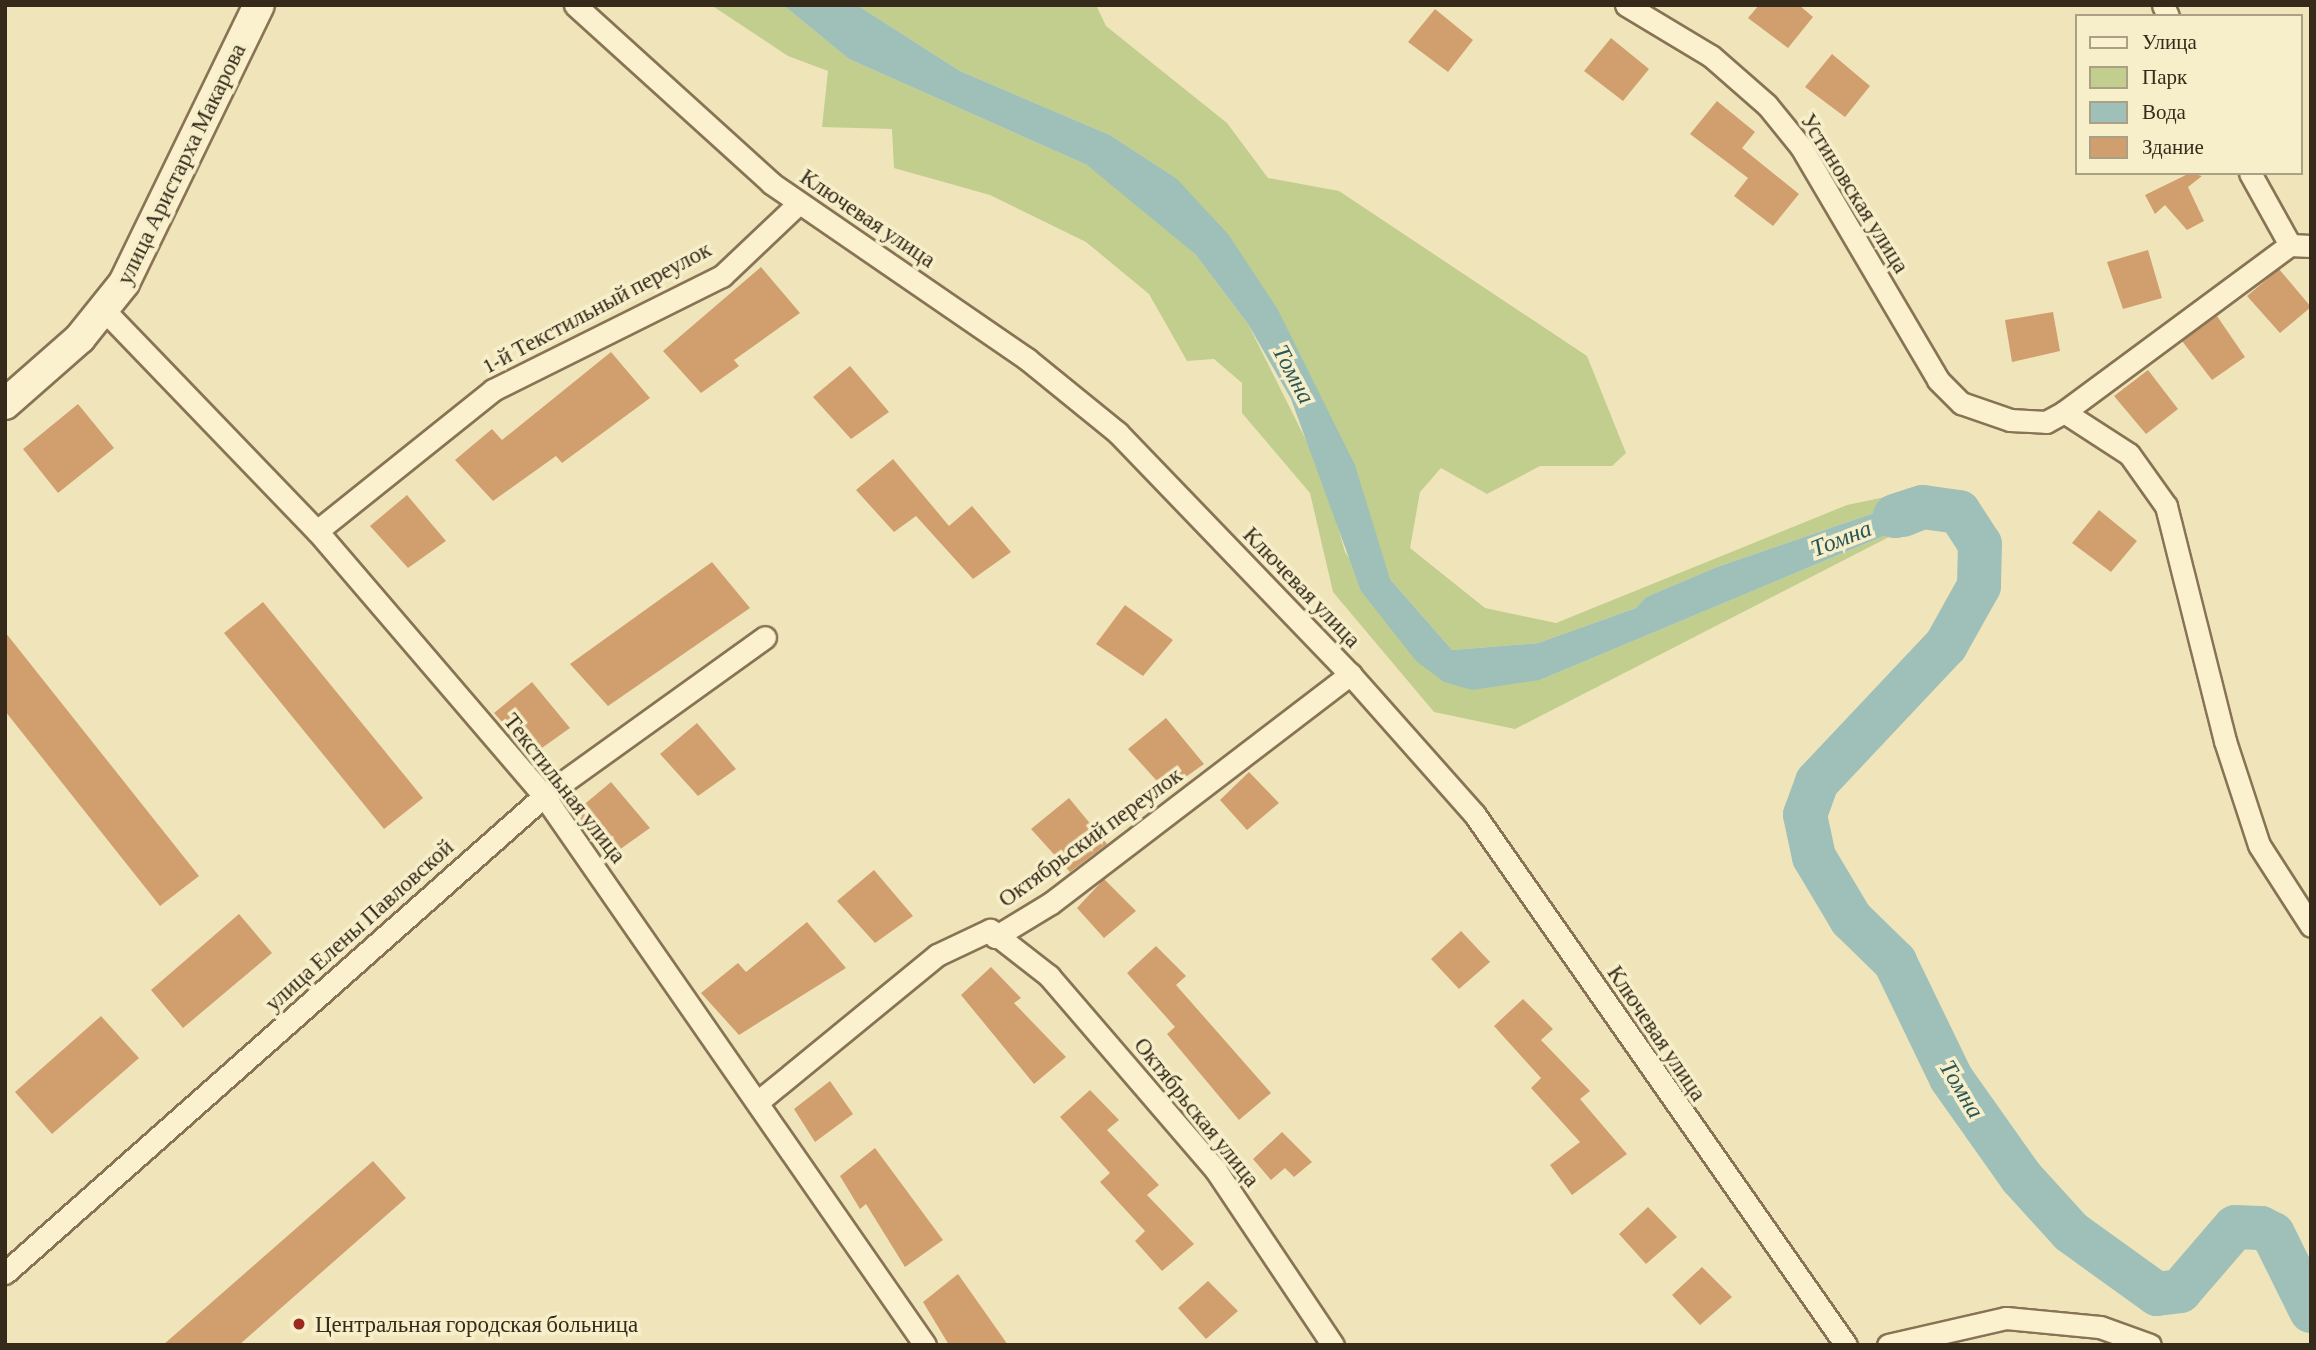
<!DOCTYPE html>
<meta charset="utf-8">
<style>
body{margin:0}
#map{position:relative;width:2316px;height:1350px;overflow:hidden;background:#f0e5ba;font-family:"Crimson Pro",serif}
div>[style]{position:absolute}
.green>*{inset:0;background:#c1ce8e}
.water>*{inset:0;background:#9fc0b9}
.river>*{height:44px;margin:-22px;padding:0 22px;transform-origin:22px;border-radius:22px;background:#9fc0b9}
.building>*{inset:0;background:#d19f6e}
.roads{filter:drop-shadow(2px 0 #887454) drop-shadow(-2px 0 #887454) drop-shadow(0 2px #887454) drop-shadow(0 -2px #887454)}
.street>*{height:21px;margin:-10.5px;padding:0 10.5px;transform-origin:10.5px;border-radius:10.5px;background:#fbf1ce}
.secondary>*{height:30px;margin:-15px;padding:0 15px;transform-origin:15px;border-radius:15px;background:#fbf1ce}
.dots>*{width:19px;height:19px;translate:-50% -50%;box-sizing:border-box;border:4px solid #f7eeca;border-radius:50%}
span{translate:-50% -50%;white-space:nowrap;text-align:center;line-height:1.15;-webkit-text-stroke:7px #f7eeca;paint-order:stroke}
.street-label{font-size:23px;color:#362a1a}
.poi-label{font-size:23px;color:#362a1a}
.left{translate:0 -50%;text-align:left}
.water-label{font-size:24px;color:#285657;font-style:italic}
.frame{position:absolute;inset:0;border:7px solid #362a1a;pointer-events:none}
.legend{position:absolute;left:2075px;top:14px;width:228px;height:161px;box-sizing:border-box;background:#f7eeca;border:2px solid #aaa084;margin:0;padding:9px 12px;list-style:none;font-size:21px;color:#362a1a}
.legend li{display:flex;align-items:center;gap:14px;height:35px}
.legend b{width:35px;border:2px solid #aaa084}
</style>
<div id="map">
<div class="green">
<div style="clip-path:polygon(711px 5px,783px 5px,849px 59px,1087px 165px,1147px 209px,1195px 254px,1248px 324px,1323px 474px,1345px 552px,1416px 661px,1540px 680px,1922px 520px,1515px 729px,1434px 712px,1333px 592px,1310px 493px,1242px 413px,1242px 383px,1214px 359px,1187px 361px,1149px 294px,1086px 242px,990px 195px,894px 168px,892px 129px,822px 127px,828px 71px,788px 56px)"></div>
<div style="clip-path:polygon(857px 5px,1096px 5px,1106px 26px,1227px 123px,1268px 178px,1339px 191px,1587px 356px,1626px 453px,1612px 466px,1540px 466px,1487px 494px,1441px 468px,1420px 492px,1410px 548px,1485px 608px,1556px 623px,1847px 505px,1909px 492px,1912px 500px,1717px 567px,1646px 597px,1636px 608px,1538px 643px,1452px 650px,1390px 579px,1176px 178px,1110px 135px,960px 71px)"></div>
</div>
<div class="water">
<div style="clip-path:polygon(783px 5px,857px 5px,960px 71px,1110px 135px,1176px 178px,1228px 234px,1277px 308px,1355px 465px,1390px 579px,1452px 650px,1538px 643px,1636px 608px,1646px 597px,1717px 567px,1912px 500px,1922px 520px,1540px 680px,1472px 690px,1444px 682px,1416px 661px,1361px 591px,1291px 399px,1248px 324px,1195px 254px,1087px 165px,849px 59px)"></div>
</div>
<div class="river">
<div style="left:1903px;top:515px;width:15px;rotate:-23deg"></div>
<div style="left:1917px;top:509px;width:23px;rotate:162deg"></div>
<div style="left:1895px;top:516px;width:29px;rotate:-18deg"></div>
<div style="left:1923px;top:507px;width:36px;rotate:8deg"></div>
<div style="left:1959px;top:512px;width:38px;rotate:57deg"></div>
<div style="left:1980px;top:544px;width:42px;rotate:91.4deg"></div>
<div style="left:1979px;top:586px;width:68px;rotate:119.2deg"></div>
<div style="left:1946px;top:645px;width:188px;rotate:133.3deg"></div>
<div style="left:1817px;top:782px;width:35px;rotate:110deg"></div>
<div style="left:1805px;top:815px;width:43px;rotate:77.9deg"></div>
<div style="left:1814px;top:857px;width:72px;rotate:59.2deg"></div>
<div style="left:1851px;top:919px;width:62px;rotate:44.3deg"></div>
<div style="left:1895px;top:962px;width:129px;rotate:64.2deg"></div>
<div style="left:1951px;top:1078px;width:121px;rotate:54.7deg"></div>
<div style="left:2021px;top:1177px;width:74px;rotate:47.7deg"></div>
<div style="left:2071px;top:1232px;width:106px;rotate:35.8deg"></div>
<div style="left:2157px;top:1294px;width:23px;rotate:-7deg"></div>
<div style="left:2180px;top:1291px;width:84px;rotate:-49.3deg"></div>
<div style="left:2235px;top:1227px;width:26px;rotate:2deg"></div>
<div style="left:2261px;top:1228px;width:13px;rotate:27deg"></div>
<div style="left:2273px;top:1234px;width:86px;rotate:63.7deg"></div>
</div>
<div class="building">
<div style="clip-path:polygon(1759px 5px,1799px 5px,1813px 17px,1788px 48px,1748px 18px)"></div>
<div style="clip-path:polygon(1435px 9px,1473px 40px,1448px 72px,1408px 42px)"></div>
<div style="clip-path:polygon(1611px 38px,1649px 69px,1623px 101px,1584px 71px)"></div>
<div style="clip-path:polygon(1832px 54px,1870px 86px,1845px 117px,1805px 87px)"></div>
<div style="clip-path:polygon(1717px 101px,1755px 132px,1742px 148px,1799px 194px,1773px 226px,1734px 196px,1748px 178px,1690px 134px)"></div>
<div style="clip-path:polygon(2190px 173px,2202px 176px,2188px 187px,2204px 221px,2187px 230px,2165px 205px,2155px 214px,2145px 195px)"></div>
<div style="clip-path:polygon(2148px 250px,2162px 298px,2123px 309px,2107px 262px)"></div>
<div style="clip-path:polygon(761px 267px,800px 313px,734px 360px,739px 366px,701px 393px,663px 351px)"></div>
<div style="clip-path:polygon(2279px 269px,2311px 307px,2280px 333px,2247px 296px)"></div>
<div style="clip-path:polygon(2053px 312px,2060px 351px,2012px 362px,2005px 320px)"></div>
<div style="clip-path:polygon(2217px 316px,2245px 357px,2212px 380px,2182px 341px)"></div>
<div style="clip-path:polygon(611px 352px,650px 398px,562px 463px,556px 456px,493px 501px,455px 460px,492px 429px,502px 440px)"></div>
<div style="clip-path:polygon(850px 366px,889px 412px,851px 439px,813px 397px)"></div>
<div style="clip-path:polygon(2148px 370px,2178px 409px,2146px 434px,2114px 396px)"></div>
<div style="clip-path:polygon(78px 404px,114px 448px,58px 493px,23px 449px)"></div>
<div style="clip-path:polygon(893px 459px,949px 526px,972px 506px,1011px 552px,973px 579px,916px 516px,894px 532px,856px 490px)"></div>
<div style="clip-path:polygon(407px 495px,446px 541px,408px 568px,370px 526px)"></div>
<div style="clip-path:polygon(2099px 510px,2137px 541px,2111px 572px,2072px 543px)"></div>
<div style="clip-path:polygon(712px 562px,750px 608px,608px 706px,570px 664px)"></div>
<div style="clip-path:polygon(263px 602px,423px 798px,384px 829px,224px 633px)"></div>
<div style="clip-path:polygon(1125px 605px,1173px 640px,1143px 676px,1096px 644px)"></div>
<div style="clip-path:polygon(5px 632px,199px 876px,160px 906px,5px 711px)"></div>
<div style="clip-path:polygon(532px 682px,570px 728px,532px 755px,494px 713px)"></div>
<div style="clip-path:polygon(1166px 718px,1204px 764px,1166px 791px,1128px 749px)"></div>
<div style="clip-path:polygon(697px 723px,736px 769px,698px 796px,660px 754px)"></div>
<div style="clip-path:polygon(1249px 772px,1279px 803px,1247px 830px,1220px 800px)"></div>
<div style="clip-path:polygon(611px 782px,650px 828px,612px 855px,574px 813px)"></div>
<div style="clip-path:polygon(1069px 798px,1107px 844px,1070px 872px,1031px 829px)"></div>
<div style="clip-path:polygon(874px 870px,913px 916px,875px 943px,837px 901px)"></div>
<div style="clip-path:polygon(1104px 879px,1136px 911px,1104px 938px,1077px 908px)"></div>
<div style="clip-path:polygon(239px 914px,272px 953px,183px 1028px,151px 990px)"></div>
<div style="clip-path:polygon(807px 922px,846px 968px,739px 1035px,701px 993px,738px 963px,746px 972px)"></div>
<div style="clip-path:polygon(1461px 931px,1490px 962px,1459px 989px,1431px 959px)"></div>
<div style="clip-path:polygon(1156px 946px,1186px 976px,1176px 985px,1271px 1093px,1239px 1120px,1167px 1034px,1175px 1027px,1127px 973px)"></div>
<div style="clip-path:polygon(991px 967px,1021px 998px,1014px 1003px,1066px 1057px,1034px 1084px,961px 995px)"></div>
<div style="clip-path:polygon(1523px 999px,1553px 1029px,1541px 1040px,1590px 1091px,1580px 1099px,1627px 1154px,1572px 1195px,1550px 1165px,1580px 1142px,1531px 1088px,1541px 1078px,1494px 1026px)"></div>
<div style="clip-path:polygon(101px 1016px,139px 1058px,52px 1134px,15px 1092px)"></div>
<div style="clip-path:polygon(830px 1081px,853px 1114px,815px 1142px,794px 1109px)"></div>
<div style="clip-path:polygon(1090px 1090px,1119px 1120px,1107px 1130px,1159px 1185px,1147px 1195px,1194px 1244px,1162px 1271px,1135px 1241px,1145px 1231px,1100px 1182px,1110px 1173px,1060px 1117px)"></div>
<div style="clip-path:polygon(1282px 1132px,1312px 1162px,1294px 1177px,1285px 1168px,1271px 1180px,1253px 1159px)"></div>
<div style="clip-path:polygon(875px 1148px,943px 1240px,905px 1267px,866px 1204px,860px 1209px,840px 1176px)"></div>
<div style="clip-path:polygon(373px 1161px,406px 1198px,239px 1345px,163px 1345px)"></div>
<div style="clip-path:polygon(1648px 1207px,1677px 1237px,1646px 1264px,1619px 1234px)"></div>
<div style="clip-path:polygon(1702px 1267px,1732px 1297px,1700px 1325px,1672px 1295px)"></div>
<div style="clip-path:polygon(958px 1274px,1008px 1345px,949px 1345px,923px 1302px)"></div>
<div style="clip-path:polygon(1208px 1281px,1238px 1311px,1206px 1339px,1178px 1308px)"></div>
</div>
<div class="roads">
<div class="street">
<div style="left:575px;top:5px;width:265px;rotate:42.2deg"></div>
<div style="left:771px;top:183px;width:311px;rotate:34.5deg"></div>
<div style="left:1027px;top:359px;width:117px;rotate:39.1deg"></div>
<div style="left:1118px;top:433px;width:335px;rotate:46.1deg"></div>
<div style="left:1350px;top:674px;width:188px;rotate:48.4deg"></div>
<div style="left:1475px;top:815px;width:647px;rotate:55.01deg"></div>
<div style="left:1626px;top:5px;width:99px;rotate:31deg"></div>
<div style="left:1711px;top:56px;width:74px;rotate:41.2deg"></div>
<div style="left:1767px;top:105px;width:54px;rotate:51deg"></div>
<div style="left:1801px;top:147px;width:270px;rotate:59.5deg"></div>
<div style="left:1938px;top:380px;width:33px;rotate:45deg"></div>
<div style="left:1961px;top:403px;width:52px;rotate:19.1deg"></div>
<div style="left:2010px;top:420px;width:36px;rotate:3deg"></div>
<div style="left:2046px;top:422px;width:21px;rotate:-29deg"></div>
<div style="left:2064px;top:412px;width:77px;rotate:32.9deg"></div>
<div style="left:2129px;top:454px;width:64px;rotate:54.6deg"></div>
<div style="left:2166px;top:506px;width:242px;rotate:75.9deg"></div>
<div style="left:2225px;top:741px;width:109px;rotate:71.9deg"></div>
<div style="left:2259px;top:845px;width:96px;rotate:57.3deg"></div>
<div style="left:2163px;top:5px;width:12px;rotate:66deg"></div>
<div style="left:2250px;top:173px;width:82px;rotate:60.9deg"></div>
<div style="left:105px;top:311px;width:306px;rotate:46.1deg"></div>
<div style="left:317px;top:531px;width:349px;rotate:49.4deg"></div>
<div style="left:544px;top:796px;width:668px;rotate:55.24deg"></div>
<div style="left:2064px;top:412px;width:281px;rotate:-36.5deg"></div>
<div style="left:2290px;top:245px;width:21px;rotate:3deg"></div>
<div style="left:317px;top:531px;width:226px;rotate:-38.7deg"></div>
<div style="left:493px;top:390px;width:256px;rotate:-26.5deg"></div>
<div style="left:722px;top:276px;width:105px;rotate:-43.5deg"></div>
<div style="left:995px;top:937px;width:66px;rotate:-31.3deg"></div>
<div style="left:1051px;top:903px;width:377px;rotate:-37.4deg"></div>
<div style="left:760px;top:1100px;width:229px;rotate:-39.3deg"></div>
<div style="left:937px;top:955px;width:59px;rotate:-25.3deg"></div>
<div style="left:990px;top:930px;width:75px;rotate:37.9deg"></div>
<div style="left:1049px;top:976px;width:255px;rotate:49.3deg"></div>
<div style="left:1215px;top:1169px;width:212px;rotate:56.2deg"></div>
<div style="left:5px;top:1273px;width:720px;rotate:-41.51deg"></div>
<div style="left:544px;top:796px;width:272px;rotate:-35.7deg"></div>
<div style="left:1888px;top:1345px;width:121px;rotate:-12.9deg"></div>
<div style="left:2006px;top:1318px;width:94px;rotate:5.5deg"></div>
<div style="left:2100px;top:1327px;width:53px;rotate:19.8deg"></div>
</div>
<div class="secondary">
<div style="left:5px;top:404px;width:100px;rotate:-41.3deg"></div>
<div style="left:80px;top:338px;width:70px;rotate:-51.3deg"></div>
<div style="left:124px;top:283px;width:309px;rotate:-64.1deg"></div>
</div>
</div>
<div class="dots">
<div style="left:299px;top:1324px;background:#9a2a20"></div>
</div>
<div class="street-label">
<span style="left:181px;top:164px;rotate:-64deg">улица Аристарха Макарова</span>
<span style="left:1855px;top:193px;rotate:58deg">Устиновская улица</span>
<span style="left:868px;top:218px;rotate:34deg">Ключевая улица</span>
<span style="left:597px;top:307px;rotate:-28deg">1-й Текстильный переулок</span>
<span style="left:1302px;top:587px;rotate:46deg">Ключевая улица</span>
<span style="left:565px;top:788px;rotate:52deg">Текстильная улица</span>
<span style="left:1090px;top:837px;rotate:-36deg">Октябрьский переулок</span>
<span style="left:359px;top:925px;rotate:-42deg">улица Елены Павловской</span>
<span style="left:1657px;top:1033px;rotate:56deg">Ключевая улица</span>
<span style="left:1197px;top:1112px;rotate:51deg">Октябрьская улица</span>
</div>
<div class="poi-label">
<span class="left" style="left:315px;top:1324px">Центральная городская больница</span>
</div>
<div class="water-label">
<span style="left:1294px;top:374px;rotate:62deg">Томна</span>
<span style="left:1841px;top:538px;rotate:-21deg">Томна</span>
<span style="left:1962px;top:1089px;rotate:59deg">Томна</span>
</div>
<div class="frame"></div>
<ul class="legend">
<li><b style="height:9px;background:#fbf1ce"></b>Улица</li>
<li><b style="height:19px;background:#c1ce8e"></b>Парк</li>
<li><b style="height:19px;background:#9fc0b9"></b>Вода</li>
<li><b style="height:19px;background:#d19f6e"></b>Здание</li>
</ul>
</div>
